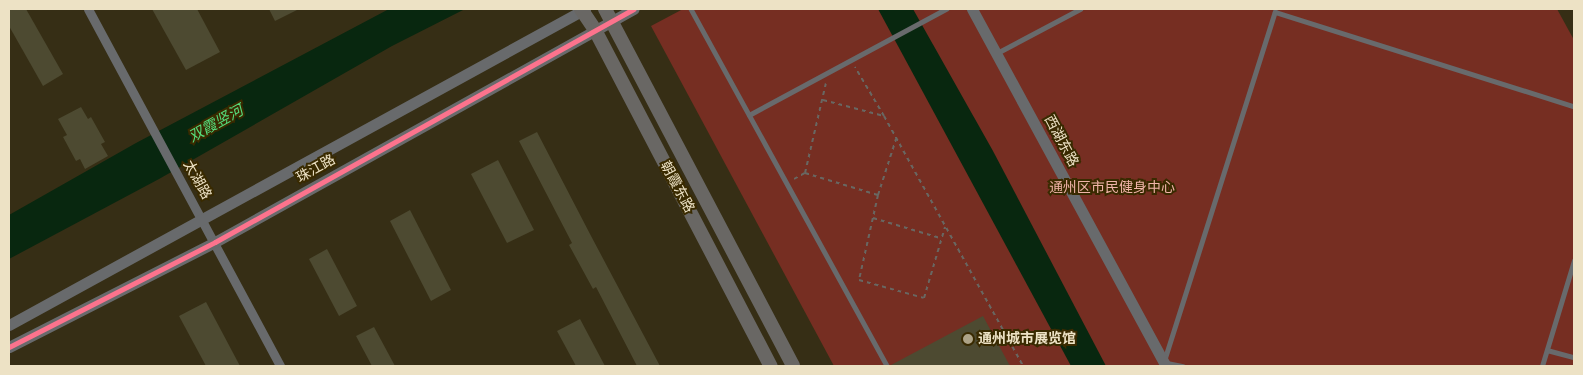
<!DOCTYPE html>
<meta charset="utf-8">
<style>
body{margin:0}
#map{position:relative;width:1583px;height:375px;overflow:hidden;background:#362e15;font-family:"Fira Sans Condensed","Noto Sans SC",sans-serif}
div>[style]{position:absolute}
.green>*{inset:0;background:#762e22}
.water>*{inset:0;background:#08270f}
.building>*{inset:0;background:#4d4a31}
.path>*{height:2px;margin-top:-1px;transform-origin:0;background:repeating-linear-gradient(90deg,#686762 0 4px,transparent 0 8px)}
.service>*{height:4.5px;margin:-2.25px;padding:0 2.25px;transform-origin:2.25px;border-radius:2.25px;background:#686a6c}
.minor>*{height:9px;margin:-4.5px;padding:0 4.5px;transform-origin:4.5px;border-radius:4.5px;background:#686a6c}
.tertiary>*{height:11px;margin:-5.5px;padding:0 5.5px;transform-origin:5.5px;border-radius:5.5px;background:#686a6c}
.primary>*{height:14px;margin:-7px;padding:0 7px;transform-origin:7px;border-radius:7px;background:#696764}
.bus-1>*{height:5px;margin:-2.5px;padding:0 2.5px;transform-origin:2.5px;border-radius:2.5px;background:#fc738d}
.dots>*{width:14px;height:14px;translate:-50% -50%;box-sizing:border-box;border:2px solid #392a00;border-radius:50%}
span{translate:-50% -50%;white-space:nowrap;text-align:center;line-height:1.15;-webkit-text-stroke:4px #392a00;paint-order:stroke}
.street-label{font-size:14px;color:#ede2c5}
.park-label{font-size:14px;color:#f0b4a9}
.poi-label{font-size:14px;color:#ede2c5;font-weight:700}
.left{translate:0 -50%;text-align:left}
.water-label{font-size:15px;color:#55de7d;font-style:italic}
.frame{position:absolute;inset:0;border:10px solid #ede2c5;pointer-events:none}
</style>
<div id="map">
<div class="green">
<div style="clip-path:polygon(683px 9px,1557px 9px,1574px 40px,1574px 366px,834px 366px,651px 26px)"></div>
</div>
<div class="water">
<div style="clip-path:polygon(389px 9px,465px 9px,392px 46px,159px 179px,9px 259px,9px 215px,136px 143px)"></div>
<div style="clip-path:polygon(878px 9px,913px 9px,993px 151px,1106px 366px,1071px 366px)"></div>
</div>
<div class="building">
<div style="clip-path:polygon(9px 9px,26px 9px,63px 74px,43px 86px,9px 26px)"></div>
<div style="clip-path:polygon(152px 9px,197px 9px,220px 52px,186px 70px)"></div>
<div style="clip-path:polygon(269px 9px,299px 9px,275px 21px)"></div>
<div style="clip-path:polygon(81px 107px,88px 119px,91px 117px,105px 142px,101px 144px,108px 156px,85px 169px,80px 159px,76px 161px,63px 137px,67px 135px,58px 119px)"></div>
<div style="clip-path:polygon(537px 132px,590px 234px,660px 366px,637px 366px,596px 287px,593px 289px,569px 245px,572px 243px,519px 141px)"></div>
<div style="clip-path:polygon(498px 160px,534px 230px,507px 243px,471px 174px)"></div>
<div style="clip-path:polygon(410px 210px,451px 290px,431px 301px,390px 221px)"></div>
<div style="clip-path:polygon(327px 249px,357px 306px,339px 316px,309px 259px)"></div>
<div style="clip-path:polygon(206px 302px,240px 366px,206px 366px,179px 316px)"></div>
<div style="clip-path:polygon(983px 316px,1010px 366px,891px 366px,891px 365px)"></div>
<div style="clip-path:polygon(580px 319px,605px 366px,576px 366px,557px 331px)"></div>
<div style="clip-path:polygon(374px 327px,395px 366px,372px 366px,356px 336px)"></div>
</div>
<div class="path">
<div style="left:823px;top:100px;width:63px;rotate:14.7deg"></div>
<div style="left:884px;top:116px;width:57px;rotate:-120.6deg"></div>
<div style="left:884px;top:116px;width:286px;rotate:60.9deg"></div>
<div style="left:805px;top:173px;width:76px;rotate:16.8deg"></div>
<div style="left:878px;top:195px;width:59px;rotate:-72.2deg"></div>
<div style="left:794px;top:179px;width:13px;rotate:-29deg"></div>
<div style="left:805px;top:173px;width:92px;rotate:-76.9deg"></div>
<div style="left:878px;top:195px;width:87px;rotate:102.6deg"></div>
<div style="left:859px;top:280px;width:67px;rotate:15.5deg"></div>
<div style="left:924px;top:298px;width:74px;rotate:-73.5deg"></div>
<div style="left:873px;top:218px;width:70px;rotate:16.6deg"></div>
</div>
<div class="service">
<div style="left:691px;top:9px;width:407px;rotate:61.2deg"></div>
<div style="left:997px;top:53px;width:94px;rotate:-27.9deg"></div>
<div style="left:749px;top:115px;width:224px;rotate:-28.3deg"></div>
<div style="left:1547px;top:350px;width:28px;rotate:15deg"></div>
<div style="left:1165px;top:358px;width:363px;rotate:-72.4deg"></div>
<div style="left:1275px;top:12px;width:313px;rotate:17.5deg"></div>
<div style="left:1167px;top:363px;width:16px;rotate:11deg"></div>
<div style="left:1542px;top:366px;width:110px;rotate:-73.1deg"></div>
</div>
<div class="minor">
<div style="left:88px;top:9px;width:405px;rotate:61.7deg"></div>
</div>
<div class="tertiary">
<div style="left:972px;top:9px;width:406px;rotate:61.5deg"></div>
<div style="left:9px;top:325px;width:657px;rotate:-28.75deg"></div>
<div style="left:9px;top:347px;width:231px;rotate:-27deg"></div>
<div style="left:215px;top:242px;width:479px;rotate:-29.1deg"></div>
</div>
<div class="primary">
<div style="left:581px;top:9px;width:25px;rotate:56deg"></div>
<div style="left:595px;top:30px;width:379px;rotate:62.4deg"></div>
<div style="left:605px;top:9px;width:403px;rotate:62.2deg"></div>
</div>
<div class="bus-1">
<div style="left:9px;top:347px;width:231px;rotate:-27deg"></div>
<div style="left:215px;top:242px;width:479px;rotate:-29.1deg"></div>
</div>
<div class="dots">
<div style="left:968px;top:339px;background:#ada387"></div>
</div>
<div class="street-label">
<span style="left:1061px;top:141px;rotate:62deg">西湖东路</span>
<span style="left:316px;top:169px;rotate:-29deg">珠江路</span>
<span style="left:197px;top:180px;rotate:61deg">太湖路</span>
<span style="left:677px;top:187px;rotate:62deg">朝霞东路</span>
</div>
<div class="park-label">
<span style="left:1112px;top:188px">通州区市民健身中心</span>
</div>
<div class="poi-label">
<span class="left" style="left:978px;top:339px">通州城市展览馆</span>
</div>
<div class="water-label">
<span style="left:216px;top:124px;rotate:-29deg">双霞竖河</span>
</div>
<div class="frame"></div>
</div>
